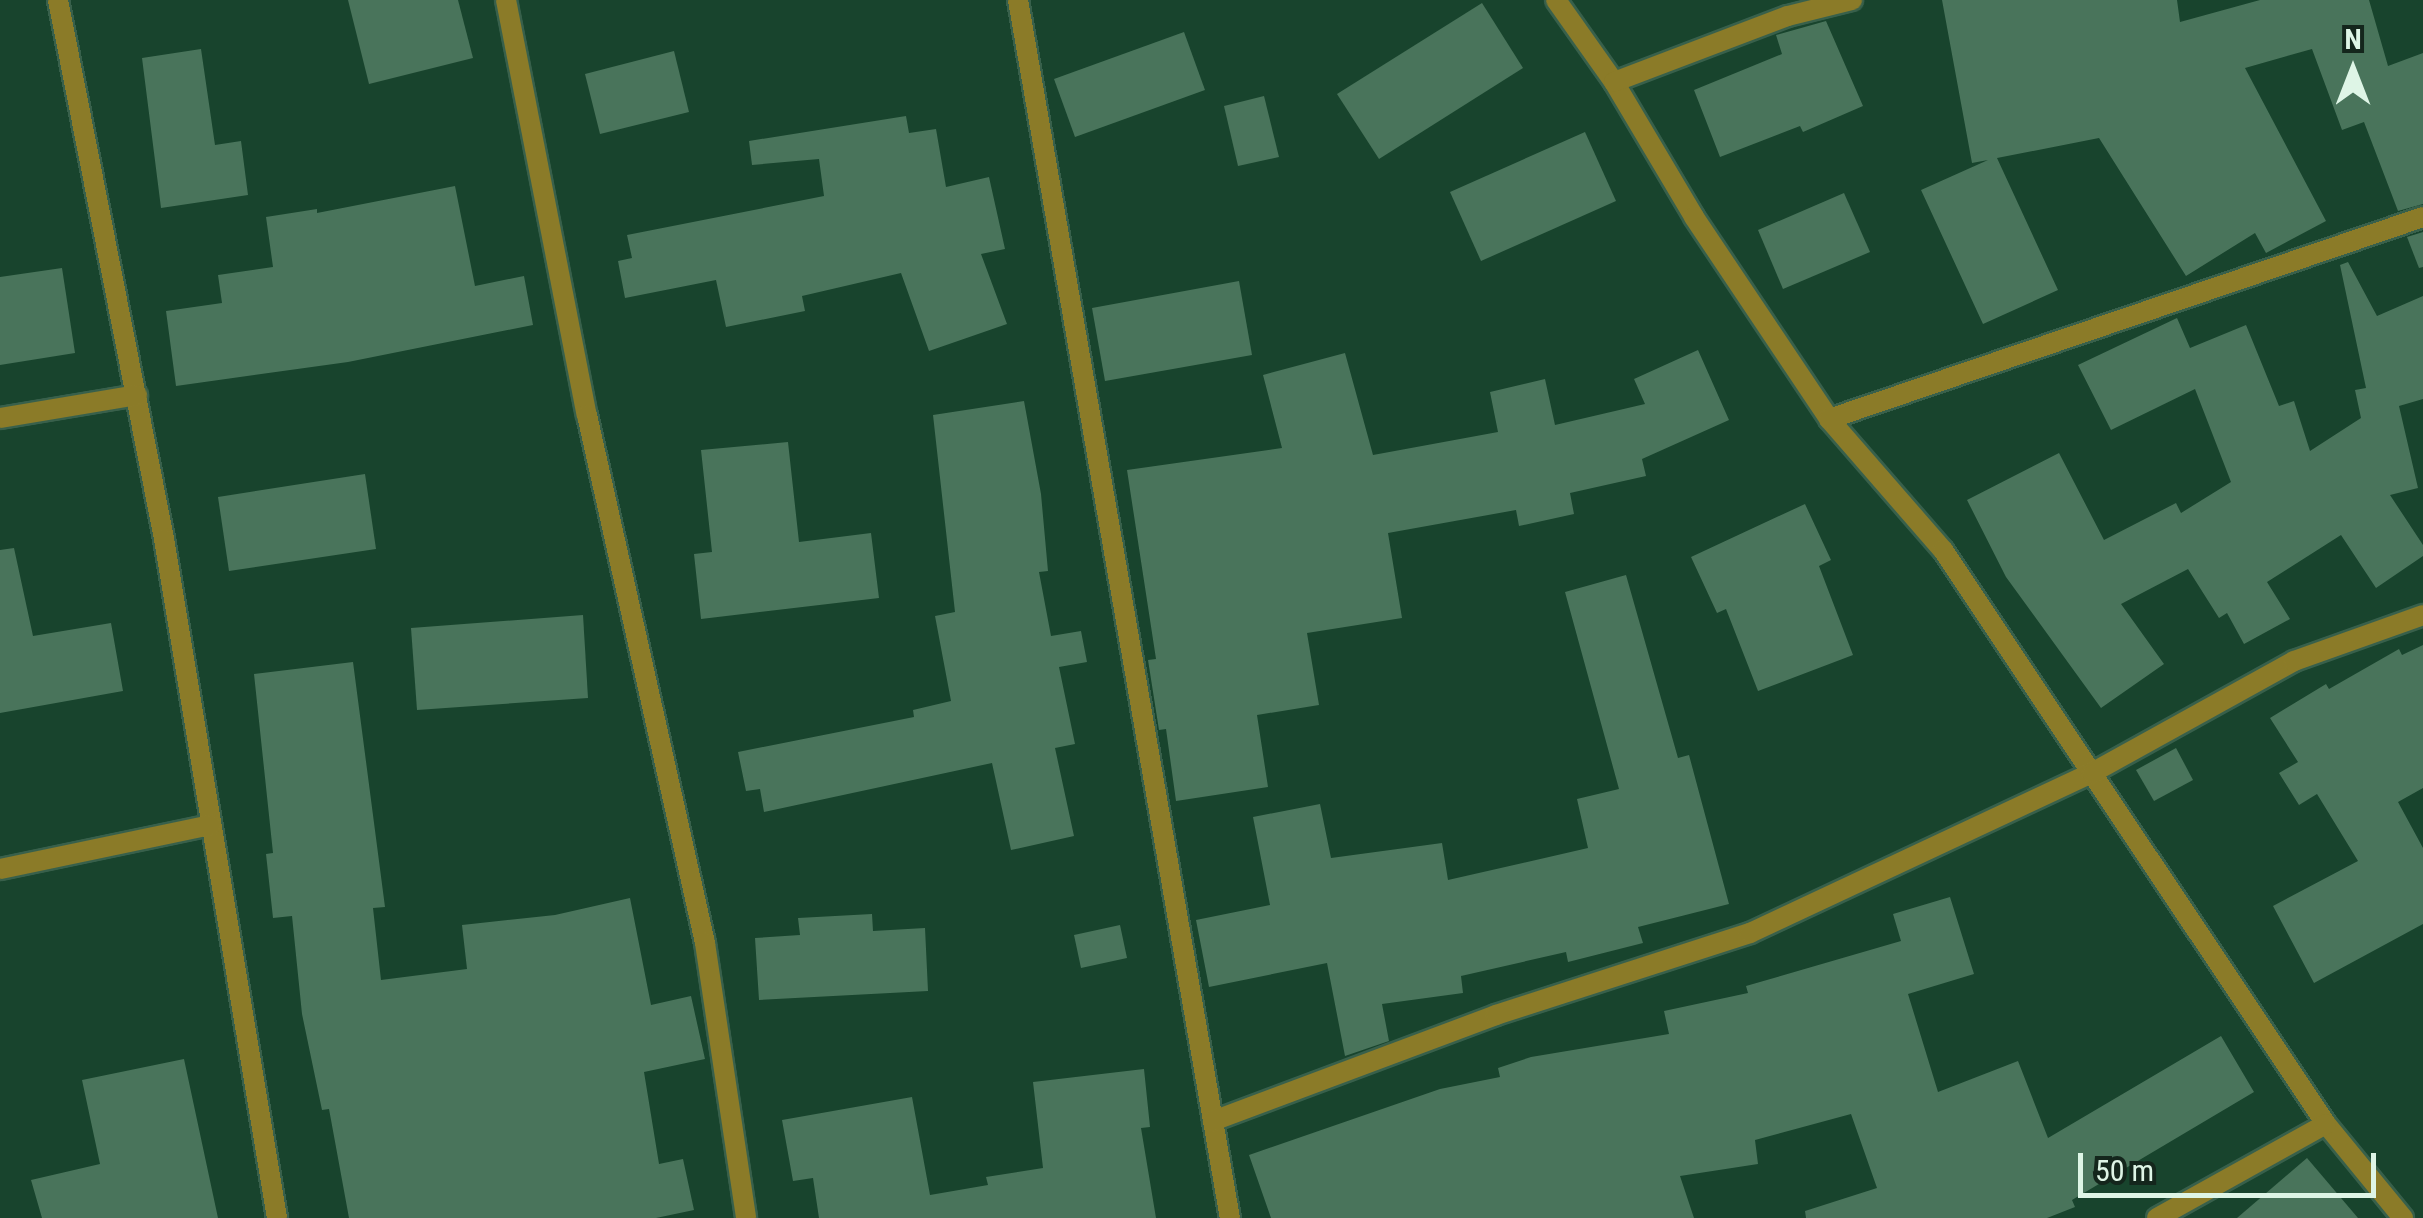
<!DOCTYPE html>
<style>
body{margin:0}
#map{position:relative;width:2423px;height:1218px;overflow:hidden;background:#18442d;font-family:"Roboto Condensed",sans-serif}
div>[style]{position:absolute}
.building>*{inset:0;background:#49745b}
.roads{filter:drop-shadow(2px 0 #38604b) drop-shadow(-2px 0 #38604b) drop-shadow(0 2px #38604b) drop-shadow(0 -2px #38604b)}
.street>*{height:20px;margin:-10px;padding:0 10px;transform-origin:10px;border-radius:10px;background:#8b7b28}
span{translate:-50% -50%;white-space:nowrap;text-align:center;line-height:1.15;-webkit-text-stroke:8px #14261c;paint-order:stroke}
.north{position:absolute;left:2303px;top:20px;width:100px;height:100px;-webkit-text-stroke:8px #14261c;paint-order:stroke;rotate:0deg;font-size:28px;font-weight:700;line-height:40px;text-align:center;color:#def5e6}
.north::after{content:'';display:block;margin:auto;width:35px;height:45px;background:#def5e6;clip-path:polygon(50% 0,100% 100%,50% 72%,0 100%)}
.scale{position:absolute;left:2078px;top:1153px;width:298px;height:45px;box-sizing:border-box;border:5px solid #def5e6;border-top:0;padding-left:12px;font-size:30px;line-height:35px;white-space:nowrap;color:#def5e6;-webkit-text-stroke:8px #14261c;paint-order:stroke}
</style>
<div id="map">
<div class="building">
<div style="clip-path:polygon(348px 0,458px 0,473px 58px,369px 84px)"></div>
<div style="clip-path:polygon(1942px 0,2177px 0,2180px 22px,2260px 0,2369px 0,2388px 66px,2423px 53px,2423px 204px,2398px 211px,2364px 122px,2342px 130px,2312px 49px,2245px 68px,2326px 221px,2266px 253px,2255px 233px,2186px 276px,2099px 138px,1997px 158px,2058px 290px,1983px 324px,1921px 190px,1988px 160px,1972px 163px)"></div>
<div style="clip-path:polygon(1482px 3px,1523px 68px,1379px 159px,1337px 94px)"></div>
<div style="clip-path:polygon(1826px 21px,1863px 106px,1803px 132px,1800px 126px,1720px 157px,1694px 90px,1782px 54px,1776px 35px)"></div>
<div style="clip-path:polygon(1184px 32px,1205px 90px,1075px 137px,1054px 79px)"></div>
<div style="clip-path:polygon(201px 49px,215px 145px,241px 141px,248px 195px,161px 208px,142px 58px)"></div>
<div style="clip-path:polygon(674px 51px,689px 112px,600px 134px,585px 74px)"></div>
<div style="clip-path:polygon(1264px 96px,1279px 157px,1238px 166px,1224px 106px)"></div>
<div style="clip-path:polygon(906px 116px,909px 133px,936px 129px,946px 187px,989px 177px,1005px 249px,981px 254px,1007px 324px,929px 351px,901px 273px,802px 296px,805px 311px,726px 327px,716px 280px,625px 298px,618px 261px,632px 258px,627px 235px,824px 196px,819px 159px,752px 165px,749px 141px)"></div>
<div style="clip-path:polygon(1585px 132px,1616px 201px,1481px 261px,1450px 192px)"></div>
<div style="clip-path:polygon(455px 186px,475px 286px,524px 276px,533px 325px,348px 362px,176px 386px,166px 311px,222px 303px,218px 275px,273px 267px,266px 217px,317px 209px,317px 213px)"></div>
<div style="clip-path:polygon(1844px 193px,1870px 252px,1783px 289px,1758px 230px)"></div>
<div style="clip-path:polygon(2423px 232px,2423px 267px,2419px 268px,2407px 237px)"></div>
<div style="clip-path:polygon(2348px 262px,2377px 316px,2423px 296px,2423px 399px,2399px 406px,2418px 488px,2390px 495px,2423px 545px,2423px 556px,2376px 588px,2341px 535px,2267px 582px,2290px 619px,2244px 644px,2227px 613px,2219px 618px,2188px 569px,2121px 604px,2164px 664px,2101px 708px,2006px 577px,1967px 500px,2059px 453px,2104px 540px,2176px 503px,2181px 513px,2231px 482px,2195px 389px,2111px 430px,2078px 365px,2177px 318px,2190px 348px,2246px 325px,2279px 406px,2294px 401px,2310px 451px,2361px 418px,2355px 390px,2366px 388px,2340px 265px)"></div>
<div style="clip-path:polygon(62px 268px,75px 353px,0 365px,0 277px)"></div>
<div style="clip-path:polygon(1239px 281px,1252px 355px,1105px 381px,1092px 308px)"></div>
<div style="clip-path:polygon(1698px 350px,1729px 420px,1642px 459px,1646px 476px,1570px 493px,1574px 514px,1519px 526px,1516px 510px,1388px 533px,1402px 618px,1307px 633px,1319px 705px,1257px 715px,1268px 787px,1176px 801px,1166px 729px,1159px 730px,1148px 660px,1156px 659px,1127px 470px,1282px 448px,1263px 375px,1345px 353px,1373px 455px,1498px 432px,1490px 392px,1545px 379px,1555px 425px,1645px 404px,1634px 379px)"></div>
<div style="clip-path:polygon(1024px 401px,1041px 494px,1048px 571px,1039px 572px,1051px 636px,1081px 631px,1087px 662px,1059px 667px,1075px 744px,1055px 748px,1074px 836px,1011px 850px,992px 763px,764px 812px,760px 789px,746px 791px,738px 752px,914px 717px,913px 710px,951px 701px,935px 616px,955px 612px,933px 415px)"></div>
<div style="clip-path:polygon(788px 442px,799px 542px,871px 533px,879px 598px,701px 619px,694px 554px,712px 552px,701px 450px)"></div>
<div style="clip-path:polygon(365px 474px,376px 549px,229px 571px,218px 497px)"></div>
<div style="clip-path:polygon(1805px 504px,1831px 560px,1819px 566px,1853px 655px,1758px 691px,1726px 609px,1717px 613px,1691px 557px)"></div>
<div style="clip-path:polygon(14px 548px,33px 636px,111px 623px,123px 691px,0 713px,0 550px)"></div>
<div style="clip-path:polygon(1626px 575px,1678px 758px,1689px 755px,1729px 904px,1638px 927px,1643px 943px,1568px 962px,1566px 952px,1461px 976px,1463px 993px,1382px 1004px,1389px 1041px,1345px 1056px,1327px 963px,1209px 987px,1196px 920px,1270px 905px,1253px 817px,1320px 804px,1331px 858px,1442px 843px,1448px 880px,1588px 848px,1577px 799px,1619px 789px,1565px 592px)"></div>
<div style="clip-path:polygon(583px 615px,588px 698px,417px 710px,411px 628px)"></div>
<div style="clip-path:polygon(2423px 645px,2423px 788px,2398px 802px,2423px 848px,2423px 924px,2314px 983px,2273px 906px,2358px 861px,2317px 794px,2299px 805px,2279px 773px,2298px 762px,2270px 718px,2326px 684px,2329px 689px,2399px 649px,2402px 655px)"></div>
<div style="clip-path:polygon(353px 662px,385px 907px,373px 908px,381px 980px,467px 969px,462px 925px,555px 915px,630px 898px,651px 1005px,691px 996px,705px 1059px,644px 1072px,659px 1164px,683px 1159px,694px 1210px,656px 1218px,349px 1218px,329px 1109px,322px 1110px,302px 1014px,292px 916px,273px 918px,266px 854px,273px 853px,254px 674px)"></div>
<div style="clip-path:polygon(2176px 748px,2193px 780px,2154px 801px,2136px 770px)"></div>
<div style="clip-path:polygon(1950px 897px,1974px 974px,1908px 994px,1938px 1092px,2018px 1061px,2048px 1138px,2221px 1036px,2254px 1092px,2072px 1200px,2075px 1207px,2047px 1218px,1806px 1218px,1805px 1211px,1877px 1188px,1851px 1114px,1755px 1140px,1758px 1164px,1680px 1176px,1694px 1218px,1271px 1218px,1249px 1155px,1440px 1089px,1500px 1077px,1498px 1068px,1531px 1057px,1669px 1034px,1664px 1011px,1748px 993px,1746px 986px,1901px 941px,1893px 914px)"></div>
<div style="clip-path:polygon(872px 914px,873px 931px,925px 928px,928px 991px,759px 1000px,755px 938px,800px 935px,798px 918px)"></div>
<div style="clip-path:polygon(1120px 925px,1127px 958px,1081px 968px,1074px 935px)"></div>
<div style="clip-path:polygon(184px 1059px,218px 1218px,42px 1218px,31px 1180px,100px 1164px,82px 1080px)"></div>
<div style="clip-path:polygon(1144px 1069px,1150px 1127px,1141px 1128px,1156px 1218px,819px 1218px,813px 1178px,793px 1181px,782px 1120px,912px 1097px,930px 1195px,988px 1185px,986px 1177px,1043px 1168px,1033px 1082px)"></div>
<div style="clip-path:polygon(2307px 1158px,2358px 1218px,2237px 1218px)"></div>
</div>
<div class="roads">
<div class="street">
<div style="left:58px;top:0;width:549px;rotate:78.87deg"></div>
<div style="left:164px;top:539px;width:688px;rotate:80.55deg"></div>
<div style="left:506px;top:0;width:423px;rotate:79deg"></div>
<div style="left:587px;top:415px;width:541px;rotate:77.4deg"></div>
<div style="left:705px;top:943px;width:278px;rotate:81.5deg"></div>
<div style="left:1018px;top:0;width:1236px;rotate:80.13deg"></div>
<div style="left:1556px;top:0;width:100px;rotate:54.7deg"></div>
<div style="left:1614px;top:82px;width:157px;rotate:59.3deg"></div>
<div style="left:1694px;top:217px;width:243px;rotate:56.2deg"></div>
<div style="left:1829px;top:419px;width:174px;rotate:49deg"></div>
<div style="left:1943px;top:550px;width:690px;rotate:56.29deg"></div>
<div style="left:2326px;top:1124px;width:122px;rotate:50.7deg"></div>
<div style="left:1614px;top:82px;width:186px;rotate:-20.8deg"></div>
<div style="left:1788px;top:16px;width:66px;rotate:-14deg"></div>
<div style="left:0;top:418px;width:139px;rotate:-9.5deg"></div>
<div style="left:1829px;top:419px;width:627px;rotate:-18.78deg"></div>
<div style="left:0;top:869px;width:215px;rotate:-11.8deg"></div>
<div style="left:1213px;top:1121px;width:302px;rotate:-20.5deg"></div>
<div style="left:1496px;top:1015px;width:267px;rotate:-17.9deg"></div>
<div style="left:1750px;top:933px;width:378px;rotate:-25.1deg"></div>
<div style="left:2092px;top:773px;width:231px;rotate:-29deg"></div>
<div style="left:2294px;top:661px;width:137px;rotate:-19.6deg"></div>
<div style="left:2157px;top:1218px;width:193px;rotate:-29.1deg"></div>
</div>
</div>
<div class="north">N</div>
<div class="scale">50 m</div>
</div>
